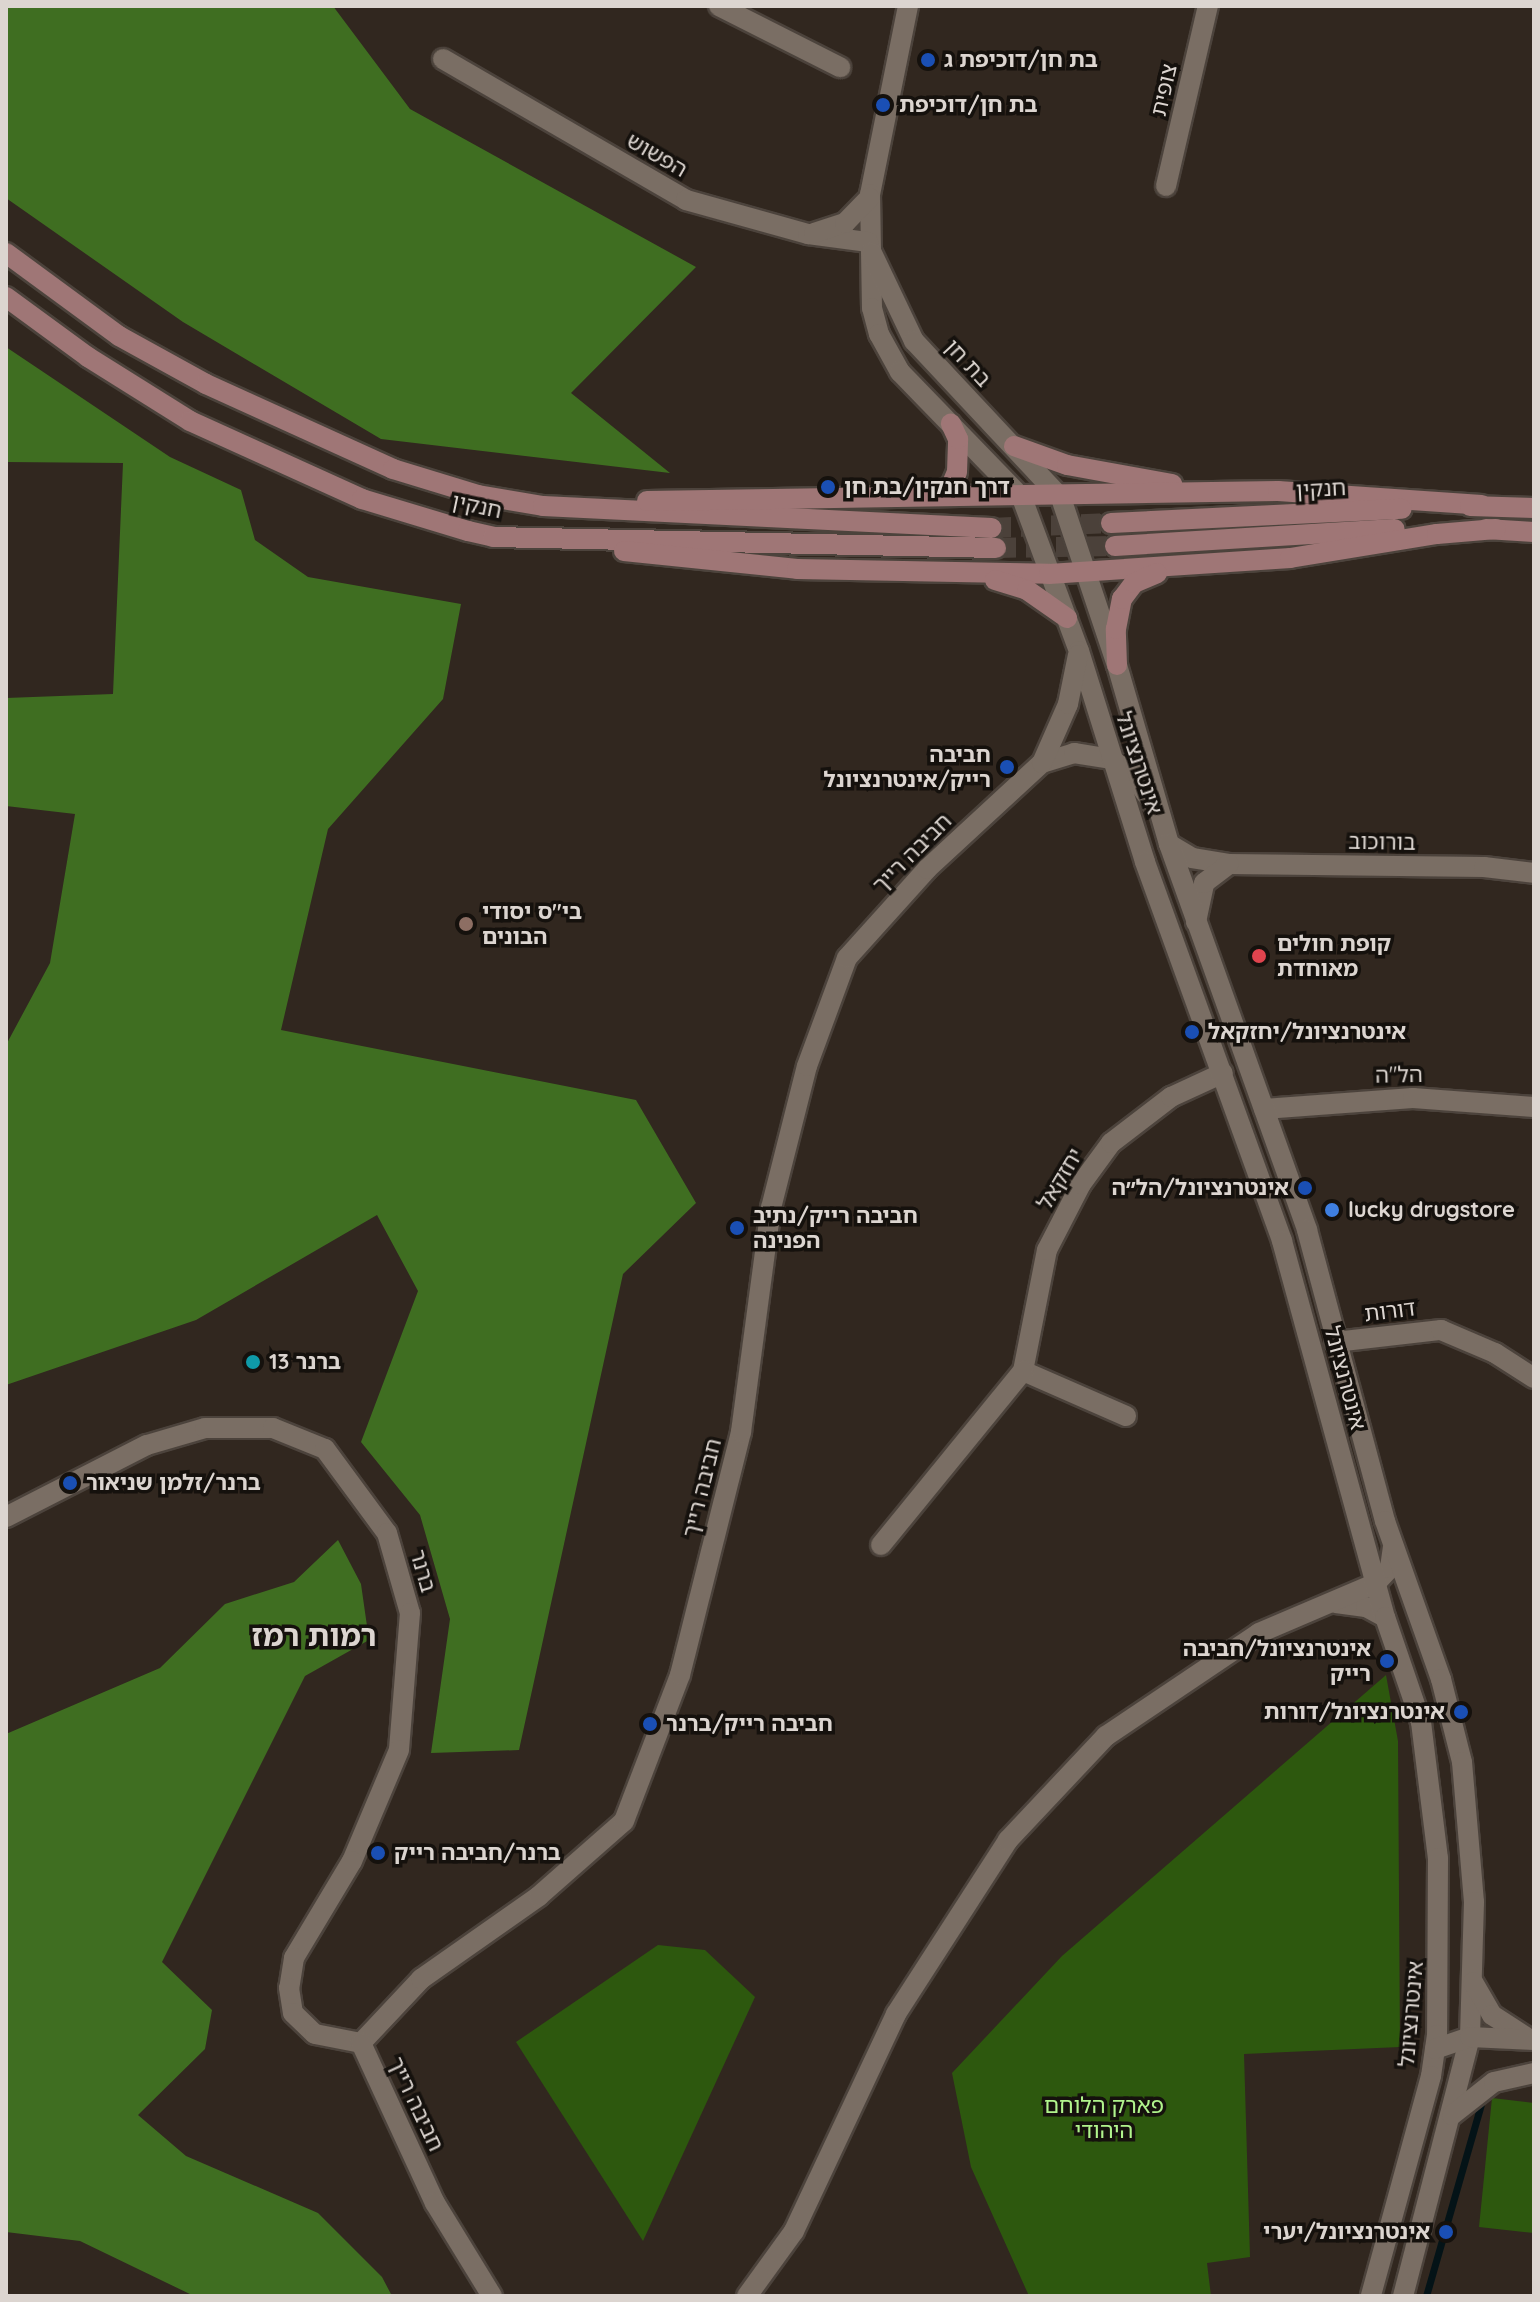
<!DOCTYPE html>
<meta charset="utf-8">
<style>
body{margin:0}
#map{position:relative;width:1540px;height:2302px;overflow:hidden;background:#31271f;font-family:Quicksand,"Noto Sans Hebrew",sans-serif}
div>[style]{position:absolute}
.green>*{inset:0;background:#2d580e}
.forest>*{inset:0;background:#3f6e21}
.stream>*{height:7px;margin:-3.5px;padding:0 3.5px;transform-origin:3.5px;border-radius:3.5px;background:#041317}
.secondary-tunnel>*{height:20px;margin-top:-10px;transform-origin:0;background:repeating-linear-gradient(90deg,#4b413a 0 20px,transparent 0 30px)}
.roads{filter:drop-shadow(2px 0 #4c433c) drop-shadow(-2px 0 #4c433c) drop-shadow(0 2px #4c433c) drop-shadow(0 -2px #4c433c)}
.minor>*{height:20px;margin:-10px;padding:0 10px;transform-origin:10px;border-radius:10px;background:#7a6e64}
.tertiary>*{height:20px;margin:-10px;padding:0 10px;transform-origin:10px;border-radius:10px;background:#7a6e64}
.secondary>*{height:20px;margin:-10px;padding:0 10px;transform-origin:10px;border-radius:10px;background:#9f7676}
.dots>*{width:22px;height:22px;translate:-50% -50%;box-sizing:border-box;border:4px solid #15110d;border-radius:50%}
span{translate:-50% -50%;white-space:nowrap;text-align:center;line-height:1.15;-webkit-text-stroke:7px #15110d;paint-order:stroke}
.poi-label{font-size:22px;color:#dcd5d0;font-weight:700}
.left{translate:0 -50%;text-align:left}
.right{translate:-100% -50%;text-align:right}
.street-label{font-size:22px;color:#dcd5d0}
.park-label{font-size:22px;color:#b1f48d}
.district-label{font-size:30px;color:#dcd5d0;font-weight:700}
.frame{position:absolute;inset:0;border:8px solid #dcd5d0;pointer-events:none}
</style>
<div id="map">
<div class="green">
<div style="clip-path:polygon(1386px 1675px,1398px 1741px,1400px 2047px,1244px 2054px,1250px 2257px,1207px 2263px,1211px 2296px,1029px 2296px,971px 2167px,952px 2073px,1062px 1956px)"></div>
<div style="clip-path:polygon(658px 1945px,705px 1950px,755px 1997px,643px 2241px,516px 2042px)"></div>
<div style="clip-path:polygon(1492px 2098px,1534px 2103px,1534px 2233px,1479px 2227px)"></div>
</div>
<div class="forest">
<div style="clip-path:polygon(6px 6px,333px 6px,410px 109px,696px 267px,571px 393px,670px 473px,381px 439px,183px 322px,6px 198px)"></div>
<div style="clip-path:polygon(6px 347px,170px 457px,241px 490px,255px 540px,308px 577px,461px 604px,443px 699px,328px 829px,281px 1030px,636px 1100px,696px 1203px,623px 1274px,519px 1750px,431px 1753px,450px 1619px,420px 1515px,361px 1442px,418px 1291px,377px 1215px,196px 1320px,6px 1385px,6px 1045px,50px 963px,75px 814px,6px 806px,6px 698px,113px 694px,123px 463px,6px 462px)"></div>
<div style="clip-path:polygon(338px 1540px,361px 1584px,369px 1640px,305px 1676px,162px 1962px,212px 2010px,205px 2049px,138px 2115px,186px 2156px,318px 2213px,382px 2277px,392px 2296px,194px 2296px,80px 2241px,6px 2232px,6px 1734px,160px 1668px,225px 1604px,294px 1582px)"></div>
</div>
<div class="stream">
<div style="left:1426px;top:2296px;width:200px;rotate:-74deg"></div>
</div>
<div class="secondary-tunnel">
<div style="left:991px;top:528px;width:120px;rotate:-2.4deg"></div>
<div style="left:996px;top:548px;width:119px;rotate:-1deg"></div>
</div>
<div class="roads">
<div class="minor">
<div style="left:719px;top:6px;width:136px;rotate:26.8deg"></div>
<div style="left:908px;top:6px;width:192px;rotate:101.4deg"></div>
<div style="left:870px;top:194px;width:114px;rotate:89deg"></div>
<div style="left:872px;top:308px;width:27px;rotate:75deg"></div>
<div style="left:879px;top:334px;width:43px;rotate:61.1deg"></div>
<div style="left:900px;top:372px;width:175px;rotate:45.9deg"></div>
<div style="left:443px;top:59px;width:281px;rotate:30.1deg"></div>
<div style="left:686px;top:200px;width:127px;rotate:15.6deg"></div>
<div style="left:808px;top:234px;width:61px;rotate:7.6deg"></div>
<div style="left:1166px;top:186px;width:185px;rotate:-76.9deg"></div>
<div style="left:814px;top:233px;width:33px;rotate:-18deg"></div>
<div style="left:845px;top:223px;width:35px;rotate:-46deg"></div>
<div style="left:872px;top:253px;width:98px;rotate:64.5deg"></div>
<div style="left:914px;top:341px;width:215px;rotate:46.9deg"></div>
<div style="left:1169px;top:844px;width:27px;rotate:31deg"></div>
<div style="left:1192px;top:858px;width:37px;rotate:9deg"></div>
<div style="left:1229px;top:864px;width:255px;rotate:0.7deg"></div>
<div style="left:1484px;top:867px;width:50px;rotate:6.8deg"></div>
<div style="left:1196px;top:922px;width:40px;rotate:-78deg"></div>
<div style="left:1204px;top:883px;width:31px;rotate:-37deg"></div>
<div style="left:1264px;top:1109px;width:149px;rotate:-4.2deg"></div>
<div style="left:1413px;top:1098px;width:121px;rotate:4.3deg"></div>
<div style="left:1335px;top:1342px;width:107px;rotate:-6.5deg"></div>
<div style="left:1441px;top:1330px;width:59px;rotate:23.1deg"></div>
<div style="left:1495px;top:1353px;width:46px;rotate:32.7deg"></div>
<div style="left:1126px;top:1416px;width:112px;rotate:-156.4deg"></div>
<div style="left:1023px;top:1371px;width:123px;rotate:-78.8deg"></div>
<div style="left:1047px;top:1250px;width:74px;rotate:-62.7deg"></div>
<div style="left:1081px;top:1184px;width:51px;rotate:-53.8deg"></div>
<div style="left:1111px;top:1143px;width:76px;rotate:-37.5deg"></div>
<div style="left:1171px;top:1097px;width:57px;rotate:-24.8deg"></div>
<div style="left:6px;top:1517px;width:158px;rotate:-27.1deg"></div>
<div style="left:147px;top:1445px;width:60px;rotate:-16.3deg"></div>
<div style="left:205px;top:1428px;width:68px"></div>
<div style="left:273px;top:1428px;width:56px;rotate:22deg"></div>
<div style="left:325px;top:1449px;width:104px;rotate:53.6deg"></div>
<div style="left:387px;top:1533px;width:83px;rotate:74deg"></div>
<div style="left:410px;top:1613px;width:137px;rotate:94.6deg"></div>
<div style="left:399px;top:1750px;width:121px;rotate:112.9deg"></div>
<div style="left:352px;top:1861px;width:113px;rotate:120.9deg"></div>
<div style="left:294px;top:1958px;width:30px;rotate:99deg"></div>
<div style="left:289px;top:1988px;width:25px;rotate:81deg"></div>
<div style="left:293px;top:2013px;width:30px;rotate:44deg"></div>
<div style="left:315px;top:2034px;width:47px;rotate:11.1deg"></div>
<div style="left:881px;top:1545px;width:225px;rotate:-50.8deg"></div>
<div style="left:1336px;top:1603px;width:30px;rotate:8deg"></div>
<div style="left:1366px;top:1607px;width:21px;rotate:28deg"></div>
<div style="left:361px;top:2043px;width:88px;rotate:-46.8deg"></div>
<div style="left:421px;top:1979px;width:144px;rotate:-35.1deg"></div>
<div style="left:539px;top:1896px;width:113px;rotate:-41.4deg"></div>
<div style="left:624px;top:1821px;width:156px;rotate:-69deg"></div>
<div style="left:680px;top:1675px;width:251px;rotate:-75.9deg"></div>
<div style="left:741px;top:1432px;width:226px;rotate:-82.4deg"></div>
<div style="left:771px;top:1208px;width:146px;rotate:-75.8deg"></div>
<div style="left:807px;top:1066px;width:115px;rotate:-69.7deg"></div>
<div style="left:847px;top:958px;width:120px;rotate:-48deg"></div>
<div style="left:927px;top:869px;width:156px;rotate:-42.7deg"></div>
<div style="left:1042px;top:763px;width:34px;rotate:-17deg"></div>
<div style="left:1074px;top:753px;width:37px;rotate:9deg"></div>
<div style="left:1111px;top:759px;width:26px;rotate:36deg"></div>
<div style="left:1132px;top:774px;width:42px;rotate:54.8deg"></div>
<div style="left:361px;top:2043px;width:176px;rotate:65.2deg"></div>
<div style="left:435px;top:2203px;width:109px;rotate:58.5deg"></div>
<div style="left:747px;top:2296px;width:80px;rotate:-54.1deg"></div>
<div style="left:794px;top:2231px;width:240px;rotate:-64.8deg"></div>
<div style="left:896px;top:2014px;width:207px;rotate:-57.2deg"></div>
<div style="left:1008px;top:1840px;width:143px;rotate:-46.7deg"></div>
<div style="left:1106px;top:1736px;width:184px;rotate:-33.9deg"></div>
<div style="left:1259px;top:1633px;width:127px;rotate:-23.1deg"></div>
<div style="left:1376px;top:1583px;width:21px;rotate:-47deg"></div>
<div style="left:1390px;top:1568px;width:21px;rotate:-82deg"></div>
</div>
<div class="tertiary">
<div style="left:1022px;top:498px;width:163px;rotate:69.6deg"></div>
<div style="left:1079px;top:651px;width:221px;rotate:72.6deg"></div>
<div style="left:1145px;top:862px;width:403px;rotate:70.1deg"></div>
<div style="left:1282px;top:1241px;width:390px;rotate:74.7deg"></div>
<div style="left:1385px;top:1617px;width:111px;rotate:71.1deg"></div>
<div style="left:1421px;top:1722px;width:137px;rotate:82.9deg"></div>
<div style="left:1438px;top:1858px;width:177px;rotate:90.3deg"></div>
<div style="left:1437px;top:2035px;width:41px;rotate:98.3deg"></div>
<div style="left:1431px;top:2076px;width:228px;rotate:105.3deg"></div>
<div style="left:1061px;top:498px;width:176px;rotate:71.5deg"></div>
<div style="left:1117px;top:665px;width:186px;rotate:73.8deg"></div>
<div style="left:1169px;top:844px;width:410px;rotate:70.3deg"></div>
<div style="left:1307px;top:1230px;width:301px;rotate:75deg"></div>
<div style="left:1385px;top:1521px;width:168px;rotate:70.5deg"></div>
<div style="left:1441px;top:1679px;width:86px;rotate:75.8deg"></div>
<div style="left:1462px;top:1762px;width:141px;rotate:85.1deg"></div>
<div style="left:1474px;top:1902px;width:135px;rotate:91.7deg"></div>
<div style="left:1470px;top:2037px;width:268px;rotate:104.5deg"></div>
<div style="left:1042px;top:763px;width:64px;rotate:-66.2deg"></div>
<div style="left:1068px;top:704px;width:50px;rotate:-78.5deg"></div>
<div style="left:1473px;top:1982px;width:38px;rotate:60deg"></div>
<div style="left:1492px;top:2015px;width:40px;rotate:32.9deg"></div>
<div style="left:1435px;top:2049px;width:37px;rotate:-19deg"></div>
<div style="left:1470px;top:2037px;width:64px;rotate:2.7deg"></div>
<div style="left:1452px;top:2115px;width:53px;rotate:-38.2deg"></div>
<div style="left:1494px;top:2082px;width:41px;rotate:-12.7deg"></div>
</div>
<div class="secondary">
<div style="left:6px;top:253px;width:140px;rotate:36.3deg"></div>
<div style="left:119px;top:336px;width:99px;rotate:28.9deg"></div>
<div style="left:206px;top:384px;width:205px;rotate:24.4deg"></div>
<div style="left:393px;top:469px;width:89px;rotate:17deg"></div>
<div style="left:478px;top:495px;width:66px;rotate:9.6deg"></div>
<div style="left:543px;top:506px;width:449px;rotate:2.8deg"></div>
<div style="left:6px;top:297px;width:102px;rotate:36.2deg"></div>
<div style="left:88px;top:357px;width:120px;rotate:32.1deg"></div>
<div style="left:190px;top:421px;width:189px;rotate:24.4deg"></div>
<div style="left:362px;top:499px;width:111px;rotate:16.8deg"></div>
<div style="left:468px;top:531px;width:26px;rotate:13deg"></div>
<div style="left:493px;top:537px;width:503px;rotate:1.25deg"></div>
<div style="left:1014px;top:446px;width:56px;rotate:19.7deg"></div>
<div style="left:1067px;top:465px;width:107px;rotate:10.3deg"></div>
<div style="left:931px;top:495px;width:22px;rotate:-24deg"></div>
<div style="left:951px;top:486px;width:15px;rotate:-67deg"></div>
<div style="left:957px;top:472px;width:33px;rotate:-88deg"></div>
<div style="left:958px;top:439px;width:17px;rotate:-115deg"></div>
<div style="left:647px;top:501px;width:631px;rotate:-0.91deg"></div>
<div style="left:1278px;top:491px;width:204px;rotate:3.9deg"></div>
<div style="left:1470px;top:506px;width:64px;rotate:1.8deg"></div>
<div style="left:1111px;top:523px;width:291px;rotate:-2.8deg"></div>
<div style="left:1486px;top:529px;width:48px;rotate:3.6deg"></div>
<div style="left:1115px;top:546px;width:280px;rotate:-3.5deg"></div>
<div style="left:624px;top:551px;width:174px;rotate:5.9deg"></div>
<div style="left:797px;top:569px;width:252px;rotate:1.1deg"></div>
<div style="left:1049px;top:574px;width:242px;rotate:-3.8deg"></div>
<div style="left:1290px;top:558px;width:149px;rotate:-9.3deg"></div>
<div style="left:1437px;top:534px;width:59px;rotate:-4.8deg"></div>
<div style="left:995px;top:580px;width:34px;rotate:17deg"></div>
<div style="left:1027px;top:590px;width:49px;rotate:35deg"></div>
<div style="left:1117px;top:665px;width:36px;rotate:-92deg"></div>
<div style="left:1116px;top:629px;width:31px;rotate:-79deg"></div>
<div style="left:1122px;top:599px;width:20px;rotate:-53deg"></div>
<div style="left:1134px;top:583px;width:25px;rotate:-23deg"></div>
</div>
</div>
<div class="dots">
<div style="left:928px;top:60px;background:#1a4fb4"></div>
<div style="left:883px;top:105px;background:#1a4fb4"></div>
<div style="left:828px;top:487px;background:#1a4fb4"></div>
<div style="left:1007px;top:767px;background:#1a4fb4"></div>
<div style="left:466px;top:924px;background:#8d6e63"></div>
<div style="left:1259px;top:956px;background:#e0444e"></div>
<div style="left:1192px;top:1032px;background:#1a4fb4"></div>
<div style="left:1305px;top:1188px;background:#1a4fb4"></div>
<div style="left:1332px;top:1210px;background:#3f7fe0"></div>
<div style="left:737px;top:1228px;background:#1a4fb4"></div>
<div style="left:253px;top:1362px;background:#0f9aa8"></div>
<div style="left:70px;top:1483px;background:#1a4fb4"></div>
<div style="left:1387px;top:1661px;background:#1a4fb4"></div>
<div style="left:1461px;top:1712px;background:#1a4fb4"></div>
<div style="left:650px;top:1724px;background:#1a4fb4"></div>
<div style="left:378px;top:1853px;background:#1a4fb4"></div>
<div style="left:1446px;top:2232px;background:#1a4fb4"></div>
</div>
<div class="poi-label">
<span class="left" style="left:944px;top:60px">בת חן/דוכיפת ג</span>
<span class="left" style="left:899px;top:105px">בת חן/דוכיפת</span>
<span class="left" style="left:844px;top:487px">דרך חנקין/בת חן</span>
<span class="right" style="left:991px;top:767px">חביבה<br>רייק/אינטרנציונל</span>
<span class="left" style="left:482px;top:924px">בי"ס יסודי<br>הבונים</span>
<span class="left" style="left:1277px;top:956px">קופת חולים<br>מאוחדת</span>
<span class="left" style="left:1208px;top:1032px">אינטרנציונל/יחזקאל</span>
<span class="right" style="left:1289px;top:1188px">אינטרנציונל/הל״ה</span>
<span class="left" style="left:1348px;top:1210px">lucky drugstore</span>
<span class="left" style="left:753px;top:1228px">חביבה רייק/נתיב<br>הפנינה</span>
<span class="left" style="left:269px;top:1362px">ברנר 13</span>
<span class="left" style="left:86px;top:1483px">ברנר/זלמן שניאור</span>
<span class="right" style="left:1371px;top:1661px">אינטרנציונל/חביבה<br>רייק</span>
<span class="right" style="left:1445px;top:1712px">אינטרנציונל/דורות</span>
<span class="left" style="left:666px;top:1724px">חביבה רייק/ברנר</span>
<span class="left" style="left:394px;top:1853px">ברנר/חביבה רייק</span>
<span class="right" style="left:1430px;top:2232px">אינטרנציונל/יערי</span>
</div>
<div class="street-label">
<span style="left:1164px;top:90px;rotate:-77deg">צופית</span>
<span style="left:657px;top:155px;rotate:30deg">הפשוש</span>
<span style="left:968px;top:363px;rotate:47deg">בת חן</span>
<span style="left:1321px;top:489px;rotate:-3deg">חנקין</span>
<span style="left:477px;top:506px;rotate:12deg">חנקין</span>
<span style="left:1139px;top:763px;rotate:72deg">אינטרנציונל</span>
<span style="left:1382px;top:842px;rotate:1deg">בורוכוב</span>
<span style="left:912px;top:853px;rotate:-45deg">חביבה רייך</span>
<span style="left:1399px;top:1075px;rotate:-1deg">הל"ה</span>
<span style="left:1060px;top:1179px;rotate:-59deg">יחזקאל</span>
<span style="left:1390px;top:1311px;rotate:-7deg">דורות</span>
<span style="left:1345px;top:1378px;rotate:75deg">אינטרנציונל</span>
<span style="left:702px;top:1488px;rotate:-76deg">חביבה רייך</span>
<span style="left:423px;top:1571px;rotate:74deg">ברנר</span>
<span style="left:1411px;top:2014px;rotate:-85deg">אינטרנציונל</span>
<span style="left:416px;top:2104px;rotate:65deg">חביבה רייך</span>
</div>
<div class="park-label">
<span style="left:1104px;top:2118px">פארק הלוחם<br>היהודי</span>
</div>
<div class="district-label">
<span style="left:314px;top:1635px">רמות רמז</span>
</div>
<div class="frame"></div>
</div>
